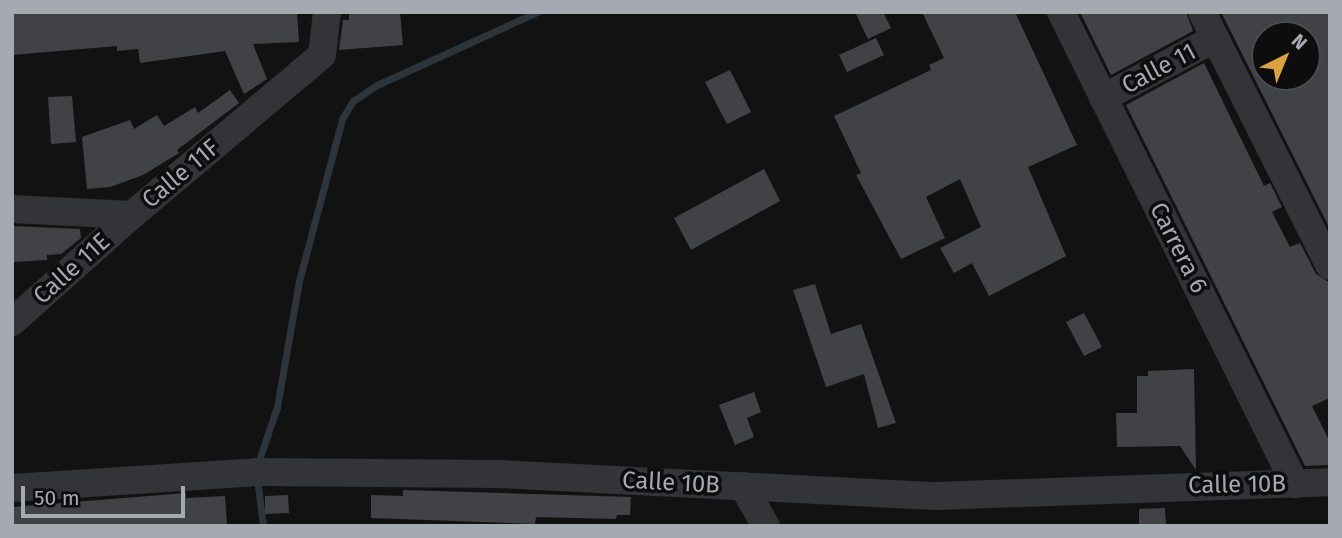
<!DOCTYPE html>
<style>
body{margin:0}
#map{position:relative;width:1342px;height:538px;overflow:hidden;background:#121213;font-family:"Fira Sans",sans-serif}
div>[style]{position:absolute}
.stream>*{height:7px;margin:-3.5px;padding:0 3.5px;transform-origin:3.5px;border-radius:3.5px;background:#2d343a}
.building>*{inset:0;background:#414246}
.minor>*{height:28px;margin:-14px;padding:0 14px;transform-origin:14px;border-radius:14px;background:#333437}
span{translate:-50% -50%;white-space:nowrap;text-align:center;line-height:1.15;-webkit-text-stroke:7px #0d0d0e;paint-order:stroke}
.street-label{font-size:24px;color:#a5a9b2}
.frame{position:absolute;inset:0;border:14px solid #a5a9b2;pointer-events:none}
.north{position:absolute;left:1251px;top:21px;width:70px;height:70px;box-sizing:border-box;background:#0d0d0e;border:2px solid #4a4b50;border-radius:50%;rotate:43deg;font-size:19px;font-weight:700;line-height:28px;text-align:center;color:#a5a9b2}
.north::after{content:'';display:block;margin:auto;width:24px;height:32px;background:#daa342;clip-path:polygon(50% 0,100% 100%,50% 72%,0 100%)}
.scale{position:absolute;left:21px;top:486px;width:164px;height:32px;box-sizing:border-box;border:4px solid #a5a9b2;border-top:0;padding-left:9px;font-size:21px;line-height:24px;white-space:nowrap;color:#a5a9b2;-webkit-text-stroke:5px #0d0d0e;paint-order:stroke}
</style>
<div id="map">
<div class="stream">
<div style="left:257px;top:466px;width:62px;rotate:-71.3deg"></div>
<div style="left:277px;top:407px;width:128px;rotate:-80.1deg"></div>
<div style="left:299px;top:281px;width:168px;rotate:-75.1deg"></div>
<div style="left:342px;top:119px;width:21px;rotate:-59deg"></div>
<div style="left:353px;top:101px;width:29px;rotate:-34deg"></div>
<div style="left:377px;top:85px;width:176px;rotate:-24.5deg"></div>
<div style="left:257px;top:478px;width:48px;rotate:82.9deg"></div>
</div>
<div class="building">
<div style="clip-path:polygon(12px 12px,297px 12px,299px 42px,253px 44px,267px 79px,244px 94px,225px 51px,140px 63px,138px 49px,117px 51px,117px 46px,12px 55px)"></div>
<div style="clip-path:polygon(349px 12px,400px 12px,403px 45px,339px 50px,343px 20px,349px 20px)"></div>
<div style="clip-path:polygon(855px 12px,883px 12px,891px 28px,868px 39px)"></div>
<div style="clip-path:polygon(922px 12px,1015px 12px,1077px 145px,1028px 167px,1066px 256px,989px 296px,972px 263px,954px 273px,940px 248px,981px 227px,960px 179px,926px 197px,945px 238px,901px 259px,856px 175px,861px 173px,834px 116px,931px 70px,929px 65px,944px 58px)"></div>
<div style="clip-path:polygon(1080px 12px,1186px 12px,1193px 31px,1111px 75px)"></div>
<div style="clip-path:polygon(evenodd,1221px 12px,1330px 12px,1330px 229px,1221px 12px,1265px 35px,1307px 35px,1307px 66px,1312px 77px,1265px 77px,1265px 35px)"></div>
<div style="clip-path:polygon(876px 38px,884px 55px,847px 72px,839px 55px)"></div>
<div style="clip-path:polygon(1204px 63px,1264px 186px,1270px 183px,1282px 207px,1272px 212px,1290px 247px,1300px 243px,1316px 274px,1330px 283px,1330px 398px,1312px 406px,1330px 442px,1330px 465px,1305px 466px,1126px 105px)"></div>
<div style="clip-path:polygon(730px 70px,751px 112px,727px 124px,705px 82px)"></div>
<div style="clip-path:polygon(230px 90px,239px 103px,177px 150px,179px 153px,143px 175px,110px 187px,87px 189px,82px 137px,130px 120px,134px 129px,157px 115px,164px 126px,195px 107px,198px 113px)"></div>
<div style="clip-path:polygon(72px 96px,76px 142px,51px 144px,48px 97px)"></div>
<div style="clip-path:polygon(764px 169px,780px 201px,691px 250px,674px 218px)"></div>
<div style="clip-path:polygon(12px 226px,80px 229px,81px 238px,61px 254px,47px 255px,47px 260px,12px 262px)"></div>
<div style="clip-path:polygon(815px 284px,831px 334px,861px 324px,896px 423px,878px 428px,864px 374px,826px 387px,793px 290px)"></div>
<div style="clip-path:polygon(1084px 313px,1102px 347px,1084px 356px,1066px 322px)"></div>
<div style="clip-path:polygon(1194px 369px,1196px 470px,1180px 446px,1117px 447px,1116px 413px,1137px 413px,1137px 376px,1148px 376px,1148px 371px)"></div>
<div style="clip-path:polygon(754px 392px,761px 412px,747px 418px,754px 437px,735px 445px,719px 405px)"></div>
<div style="clip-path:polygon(403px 490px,631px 497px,630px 515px,617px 515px,616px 519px,536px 517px,535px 524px,371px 518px,371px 495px,403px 496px)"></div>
<div style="clip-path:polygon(186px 493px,186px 498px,225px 496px,227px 526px,12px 526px,12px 507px)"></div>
<div style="clip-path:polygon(288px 495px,289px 513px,265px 514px,265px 496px)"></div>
<div style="clip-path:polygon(1165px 508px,1166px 526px,1139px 526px,1139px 509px)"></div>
</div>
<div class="minor">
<div style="left:1061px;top:12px;width:527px;rotate:63.63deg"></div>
<div style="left:1202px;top:12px;width:284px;rotate:63.3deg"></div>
<div style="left:1103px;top:98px;width:126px;rotate:-28deg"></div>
<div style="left:12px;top:209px;width:120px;rotate:2.9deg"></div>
<div style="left:132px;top:215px;width:248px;rotate:-40.1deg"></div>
<div style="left:322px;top:55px;width:43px;rotate:-83.4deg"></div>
<div style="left:12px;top:322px;width:161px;rotate:-41.7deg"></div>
<div style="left:743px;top:486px;width:46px;rotate:60.1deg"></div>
<div style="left:12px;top:488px;width:246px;rotate:-3.7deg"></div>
<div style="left:257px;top:472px;width:242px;rotate:0.5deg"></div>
<div style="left:499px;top:474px;width:437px;rotate:2.9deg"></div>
<div style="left:935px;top:496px;width:395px;rotate:-2deg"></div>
</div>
<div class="street-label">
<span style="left:1159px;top:69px;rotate:-28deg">Calle 11</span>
<span style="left:181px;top:174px;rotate:-40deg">Calle 11F</span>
<span style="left:1178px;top:248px;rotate:63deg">Carrera 6</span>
<span style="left:72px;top:269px;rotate:-42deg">Calle 11E</span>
<span style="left:671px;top:483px;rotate:3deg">Calle 10B</span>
<span style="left:1237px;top:485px;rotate:-1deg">Calle 10B</span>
</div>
<div class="frame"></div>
<div class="north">N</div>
<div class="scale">50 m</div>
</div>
